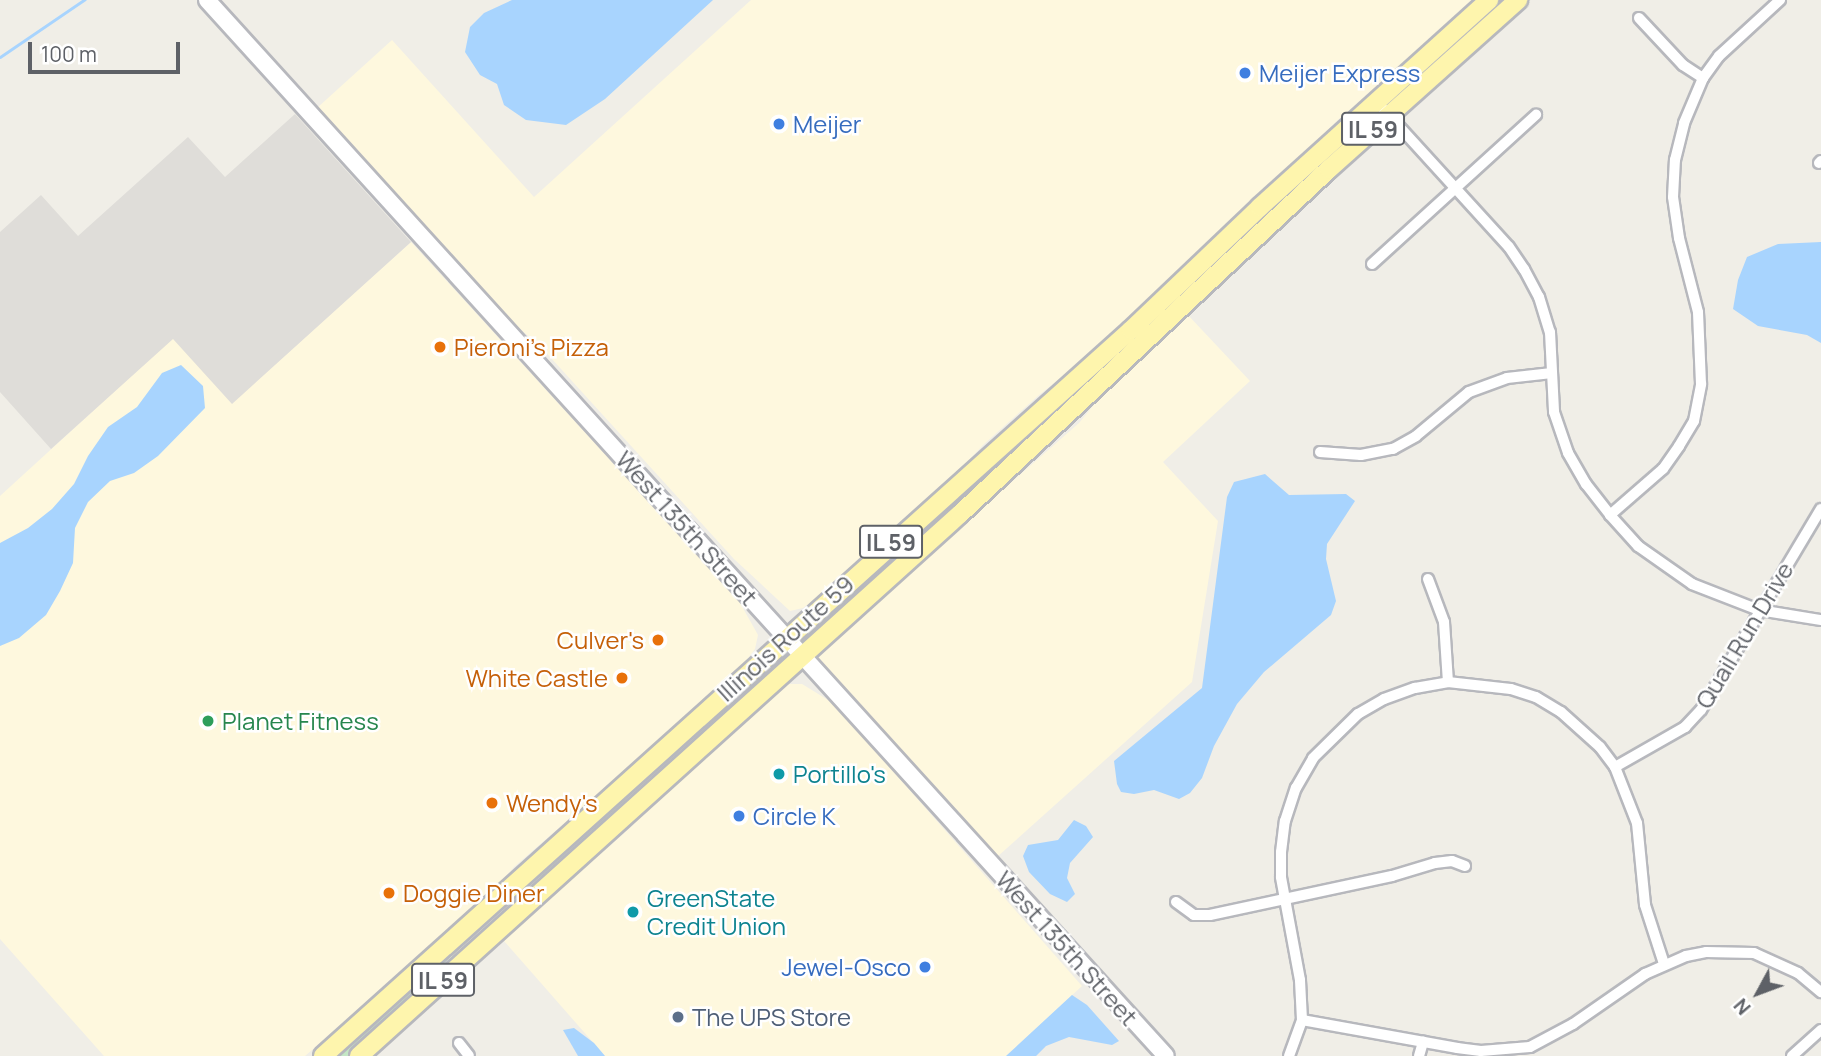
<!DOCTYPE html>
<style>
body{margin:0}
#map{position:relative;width:1821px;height:1056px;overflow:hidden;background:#f0eee7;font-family:Manrope,sans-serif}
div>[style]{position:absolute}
.commercial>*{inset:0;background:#fef8de}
.industrial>*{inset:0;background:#dfddd9}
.green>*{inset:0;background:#c4e7c5}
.water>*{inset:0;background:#a8d4fe}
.stream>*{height:2.5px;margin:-1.25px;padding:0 1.25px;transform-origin:1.25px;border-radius:1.25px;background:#a8d4fe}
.roads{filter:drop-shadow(2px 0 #b7b8bd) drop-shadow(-2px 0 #b7b8bd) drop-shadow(0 2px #b7b8bd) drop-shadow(0 -2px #b7b8bd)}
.street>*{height:10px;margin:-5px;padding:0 5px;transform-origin:5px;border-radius:5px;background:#fff}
.secondary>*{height:16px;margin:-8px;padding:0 8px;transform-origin:8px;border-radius:8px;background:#fff}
.primary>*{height:18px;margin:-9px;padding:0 9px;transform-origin:9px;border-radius:9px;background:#fef5ad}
.dots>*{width:19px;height:19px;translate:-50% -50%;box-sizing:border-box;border:4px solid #fff;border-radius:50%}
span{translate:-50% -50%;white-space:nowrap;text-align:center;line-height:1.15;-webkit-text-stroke:5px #fff;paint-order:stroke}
.shield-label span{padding:2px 5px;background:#fff;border:2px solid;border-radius:5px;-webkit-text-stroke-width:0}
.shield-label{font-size:23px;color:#5e6167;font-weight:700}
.shop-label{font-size:24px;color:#366cbe}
.left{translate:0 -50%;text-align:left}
.right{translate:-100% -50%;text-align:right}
.food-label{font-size:24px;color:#c56008}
.street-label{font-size:24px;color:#5e6167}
.leisure-label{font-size:24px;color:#27864d}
.culture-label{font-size:24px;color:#0d838f}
.service-label{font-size:24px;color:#4e5e75}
.north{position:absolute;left:1723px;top:958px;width:70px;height:70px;-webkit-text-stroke:5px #fff;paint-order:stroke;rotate:229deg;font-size:19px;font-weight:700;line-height:28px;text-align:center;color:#5e6167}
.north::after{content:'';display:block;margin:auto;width:24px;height:32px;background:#5e6167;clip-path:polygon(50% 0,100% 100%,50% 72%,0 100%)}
.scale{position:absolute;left:28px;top:42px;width:152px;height:32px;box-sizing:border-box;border:4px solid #5e6167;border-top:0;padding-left:9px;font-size:21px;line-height:24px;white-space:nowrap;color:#5e6167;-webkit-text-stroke:5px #fff;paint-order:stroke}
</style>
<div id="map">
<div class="commercial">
<div style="clip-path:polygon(751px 0,1480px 0,1418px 55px,1340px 118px,1123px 329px,1039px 395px,983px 445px,947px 484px,826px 593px,803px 608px,790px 611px,734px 559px,541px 347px,498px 310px,317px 108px,392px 40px,534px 197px)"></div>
<div style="clip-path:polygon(411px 242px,739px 601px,758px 635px,755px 649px,738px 672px,514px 867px,478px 908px,305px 1056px,104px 1056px,0 939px,0 496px,173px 338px,232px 403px)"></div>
<div style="clip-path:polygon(1187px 314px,1250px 381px,1163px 462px,1218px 521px,1192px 682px,997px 857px,815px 654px,1079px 423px,1112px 383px)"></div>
<div style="clip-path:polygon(789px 684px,802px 684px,833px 703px,1082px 986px,1006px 1056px,605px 1056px,504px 941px,542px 900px,604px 851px,632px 826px,659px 794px,777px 690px)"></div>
</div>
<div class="industrial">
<div style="clip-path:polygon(295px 114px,411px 242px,232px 404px,173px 339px,51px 449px,0 392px,0 232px,41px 195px,78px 236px,188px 137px,225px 177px)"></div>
</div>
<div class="green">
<div style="clip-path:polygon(1079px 387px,1078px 396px,932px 527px,1042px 419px)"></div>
<div style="clip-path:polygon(655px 767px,600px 829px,542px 880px,539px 876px)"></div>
<div style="clip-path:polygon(491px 917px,363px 1044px,349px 1056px,340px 1056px,461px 939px)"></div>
</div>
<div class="water">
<div style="clip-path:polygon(512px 0,713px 0,605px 99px,566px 125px,526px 120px,504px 105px,497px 84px,480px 75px,465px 52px,470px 27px,484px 13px)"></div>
<div style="clip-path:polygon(1821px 242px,1821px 343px,1807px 335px,1758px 326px,1733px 309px,1738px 280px,1747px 257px,1778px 244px)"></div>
<div style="clip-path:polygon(181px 365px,203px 386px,205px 408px,158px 456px,134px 473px,110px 481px,88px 502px,75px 528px,73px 563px,60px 591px,46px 615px,19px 638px,0 646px,0 543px,28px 528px,52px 509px,74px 484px,88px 456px,108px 427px,137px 407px,162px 373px)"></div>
<div style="clip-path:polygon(1265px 474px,1289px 495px,1346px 494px,1355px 501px,1327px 544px,1326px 559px,1336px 601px,1331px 615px,1264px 672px,1237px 704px,1214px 746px,1202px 778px,1190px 793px,1179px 799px,1154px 790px,1134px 794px,1121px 792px,1117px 784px,1114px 761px,1202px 688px,1227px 497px,1234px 482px)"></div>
<div style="clip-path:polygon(1074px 820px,1086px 826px,1093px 837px,1070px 863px,1067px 878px,1075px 894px,1067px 902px,1050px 894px,1029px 872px,1023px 856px,1028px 845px,1058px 840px)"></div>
<div style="clip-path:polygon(1072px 995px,1087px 1005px,1119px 1041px,1112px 1045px,1069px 1037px,1046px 1046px,1036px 1056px,1006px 1056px)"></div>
<div style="clip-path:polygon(574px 1028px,594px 1043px,605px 1056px,578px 1056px,563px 1030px)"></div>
</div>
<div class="stream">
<div style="left:0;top:57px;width:102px;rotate:-34.2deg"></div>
</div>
<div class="roads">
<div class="street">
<div style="left:1639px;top:18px;width:64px;rotate:46.9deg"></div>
<div style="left:1683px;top:65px;width:24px;rotate:33deg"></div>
<div style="left:1376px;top:101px;width:197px;rotate:47.7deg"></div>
<div style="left:1509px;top:247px;width:27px;rotate:56deg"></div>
<div style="left:1524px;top:269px;width:32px;rotate:62deg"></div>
<div style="left:1539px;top:297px;width:37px;rotate:73deg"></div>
<div style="left:1550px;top:332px;width:80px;rotate:87.1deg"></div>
<div style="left:1554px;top:412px;width:43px;rotate:71.1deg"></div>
<div style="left:1568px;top:453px;width:36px;rotate:60deg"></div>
<div style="left:1586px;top:484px;width:39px;rotate:52deg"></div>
<div style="left:1610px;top:515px;width:42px;rotate:47.9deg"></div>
<div style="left:1638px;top:546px;width:66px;rotate:35.1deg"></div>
<div style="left:1692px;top:584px;width:72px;rotate:21.2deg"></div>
<div style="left:1759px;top:610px;width:63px;rotate:9.2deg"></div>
<div style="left:1819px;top:163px;width:3px;rotate:-45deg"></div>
<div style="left:1372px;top:264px;width:222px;rotate:-42.3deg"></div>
<div style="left:1320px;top:452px;width:41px;rotate:4.2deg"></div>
<div style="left:1361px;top:455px;width:33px;rotate:-11deg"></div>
<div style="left:1393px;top:449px;width:26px;rotate:-29deg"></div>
<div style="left:1416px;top:436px;width:69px;rotate:-39.7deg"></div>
<div style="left:1469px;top:392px;width:40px;rotate:-20.2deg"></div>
<div style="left:1507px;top:378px;width:45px;rotate:-6.3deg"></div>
<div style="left:1610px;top:515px;width:70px;rotate:-41deg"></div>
<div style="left:1663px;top:469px;width:28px;rotate:-55deg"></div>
<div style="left:1679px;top:446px;width:29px;rotate:-59deg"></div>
<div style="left:1694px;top:421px;width:38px;rotate:-79deg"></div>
<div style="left:1701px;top:384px;width:72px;rotate:-92.4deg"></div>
<div style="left:1698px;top:312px;width:76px;rotate:-104.4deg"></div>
<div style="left:1679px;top:238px;width:41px;rotate:-98.3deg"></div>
<div style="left:1673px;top:197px;width:37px;rotate:-87deg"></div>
<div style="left:1675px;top:160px;width:38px;rotate:-76deg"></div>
<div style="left:1684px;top:123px;width:49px;rotate:-67.1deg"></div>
<div style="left:1703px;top:78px;width:27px;rotate:-54deg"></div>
<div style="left:1719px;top:56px;width:83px;rotate:-42.6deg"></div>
<div style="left:1428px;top:579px;width:46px;rotate:69.6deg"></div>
<div style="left:1444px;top:622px;width:60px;rotate:86.2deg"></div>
<div style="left:1615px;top:767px;width:81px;rotate:-29.7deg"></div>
<div style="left:1685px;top:727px;width:23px;rotate:-47deg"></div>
<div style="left:1701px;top:710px;width:234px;rotate:-59.2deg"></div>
<div style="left:1176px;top:902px;width:22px;rotate:36deg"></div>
<div style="left:1194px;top:915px;width:16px"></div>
<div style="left:1210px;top:915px;width:186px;rotate:-12.1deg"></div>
<div style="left:1392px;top:876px;width:45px;rotate:-16.8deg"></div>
<div style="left:1435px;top:863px;width:17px;rotate:-7deg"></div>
<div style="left:1452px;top:861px;width:14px;rotate:21deg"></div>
<div style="left:1302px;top:1020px;width:158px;rotate:10.2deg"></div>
<div style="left:1457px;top:1048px;width:24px;rotate:7deg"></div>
<div style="left:1481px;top:1051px;width:49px;rotate:-4.7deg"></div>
<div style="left:1530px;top:1047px;width:49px;rotate:-28.1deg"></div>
<div style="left:1573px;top:1024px;width:88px;rotate:-34.8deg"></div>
<div style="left:1645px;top:974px;width:45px;rotate:-23.7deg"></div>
<div style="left:1686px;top:956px;width:20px;rotate:-11deg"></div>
<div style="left:1706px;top:952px;width:48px;rotate:1.2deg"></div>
<div style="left:1754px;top:953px;width:48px;rotate:24.4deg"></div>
<div style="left:1798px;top:973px;width:30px;rotate:40deg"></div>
<div style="left:459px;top:1043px;width:16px;rotate:52deg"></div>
<div style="left:1289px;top:1056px;width:38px;rotate:-70deg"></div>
<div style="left:1302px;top:1020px;width:40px;rotate:-92.9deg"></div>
<div style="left:1300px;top:980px;width:105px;rotate:-100.5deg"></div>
<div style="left:1281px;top:877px;width:25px;rotate:-90deg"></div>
<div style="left:1281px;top:852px;width:31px;rotate:-83deg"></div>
<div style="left:1285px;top:821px;width:35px;rotate:-72deg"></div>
<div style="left:1296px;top:788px;width:34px;rotate:-60deg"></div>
<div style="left:1313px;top:758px;width:63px;rotate:-44.4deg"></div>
<div style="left:1358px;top:714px;width:30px;rotate:-30deg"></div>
<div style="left:1384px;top:699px;width:33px;rotate:-20deg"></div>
<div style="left:1415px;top:688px;width:34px;rotate:-10deg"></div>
<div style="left:1448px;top:682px;width:63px;rotate:6.3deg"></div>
<div style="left:1511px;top:689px;width:26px;rotate:18deg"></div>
<div style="left:1536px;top:697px;width:29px;rotate:31deg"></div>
<div style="left:1561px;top:712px;width:52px;rotate:41.9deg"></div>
<div style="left:1600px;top:747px;width:25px;rotate:53deg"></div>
<div style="left:1615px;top:767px;width:60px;rotate:68.6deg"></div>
<div style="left:1637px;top:823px;width:82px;rotate:84.4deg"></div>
<div style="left:1645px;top:905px;width:62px;rotate:72.1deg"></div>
<div style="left:1419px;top:1056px;width:15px;rotate:-74deg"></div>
<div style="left:1792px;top:1056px;width:39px;rotate:-42deg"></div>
</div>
<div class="secondary">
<div style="left:207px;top:0;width:1426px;rotate:47.76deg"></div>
</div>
<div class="primary">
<div style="left:323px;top:1056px;width:1086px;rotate:-41.94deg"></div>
<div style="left:1131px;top:330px;width:178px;rotate:-43.6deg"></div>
<div style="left:1260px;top:207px;width:309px;rotate:-42.1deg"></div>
<div style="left:359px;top:1056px;width:809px;rotate:-42.05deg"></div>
<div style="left:960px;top:514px;width:505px;rotate:-43.07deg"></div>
<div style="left:1329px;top:169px;width:254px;rotate:-41.8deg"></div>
</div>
</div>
<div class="dots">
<div style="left:1245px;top:73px;background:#3f7fe0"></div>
<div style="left:779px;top:124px;background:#3f7fe0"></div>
<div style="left:440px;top:347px;background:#e8710a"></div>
<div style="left:658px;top:640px;background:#e8710a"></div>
<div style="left:622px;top:678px;background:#e8710a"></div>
<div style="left:208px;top:721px;background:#2e9e5b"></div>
<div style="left:779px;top:774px;background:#0f9aa8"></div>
<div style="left:492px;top:803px;background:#e8710a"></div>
<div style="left:739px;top:816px;background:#3f7fe0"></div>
<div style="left:389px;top:893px;background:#e8710a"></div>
<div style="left:633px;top:912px;background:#0f9aa8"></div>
<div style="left:925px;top:967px;background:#3f7fe0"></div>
<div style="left:678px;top:1017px;background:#5c6f8a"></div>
</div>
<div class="shield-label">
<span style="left:1373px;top:129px">IL 59</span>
<span style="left:891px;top:542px">IL 59</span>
<span style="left:443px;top:980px">IL 59</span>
</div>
<div class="shop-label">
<span class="left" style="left:1259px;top:73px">Meijer Express</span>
<span class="left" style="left:793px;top:124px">Meijer</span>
<span class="left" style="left:753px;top:816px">Circle K</span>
<span class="right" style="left:911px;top:967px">Jewel-Osco</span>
</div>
<div class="food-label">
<span class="left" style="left:454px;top:347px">Pieroni's Pizza</span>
<span class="right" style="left:644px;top:640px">Culver's</span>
<span class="right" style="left:608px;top:678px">White Castle</span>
<span class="left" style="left:506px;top:803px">Wendy's</span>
<span class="left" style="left:403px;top:893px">Doggie Diner</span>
</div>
<div class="street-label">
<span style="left:687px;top:528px;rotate:48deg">West 135th Street</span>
<span style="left:1744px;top:635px;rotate:-59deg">Quail Run Drive</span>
<span style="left:785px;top:638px;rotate:-42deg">Illinois Route 59</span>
<span style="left:1067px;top:948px;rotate:48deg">West 135th Street</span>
</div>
<div class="leisure-label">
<span class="left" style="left:222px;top:721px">Planet Fitness</span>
</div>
<div class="culture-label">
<span class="left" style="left:793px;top:774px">Portillo's</span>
<span class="left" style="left:647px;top:912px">GreenState<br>Credit Union</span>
</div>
<div class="service-label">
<span class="left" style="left:692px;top:1017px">The UPS Store</span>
</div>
<div class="north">N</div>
<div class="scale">100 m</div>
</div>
